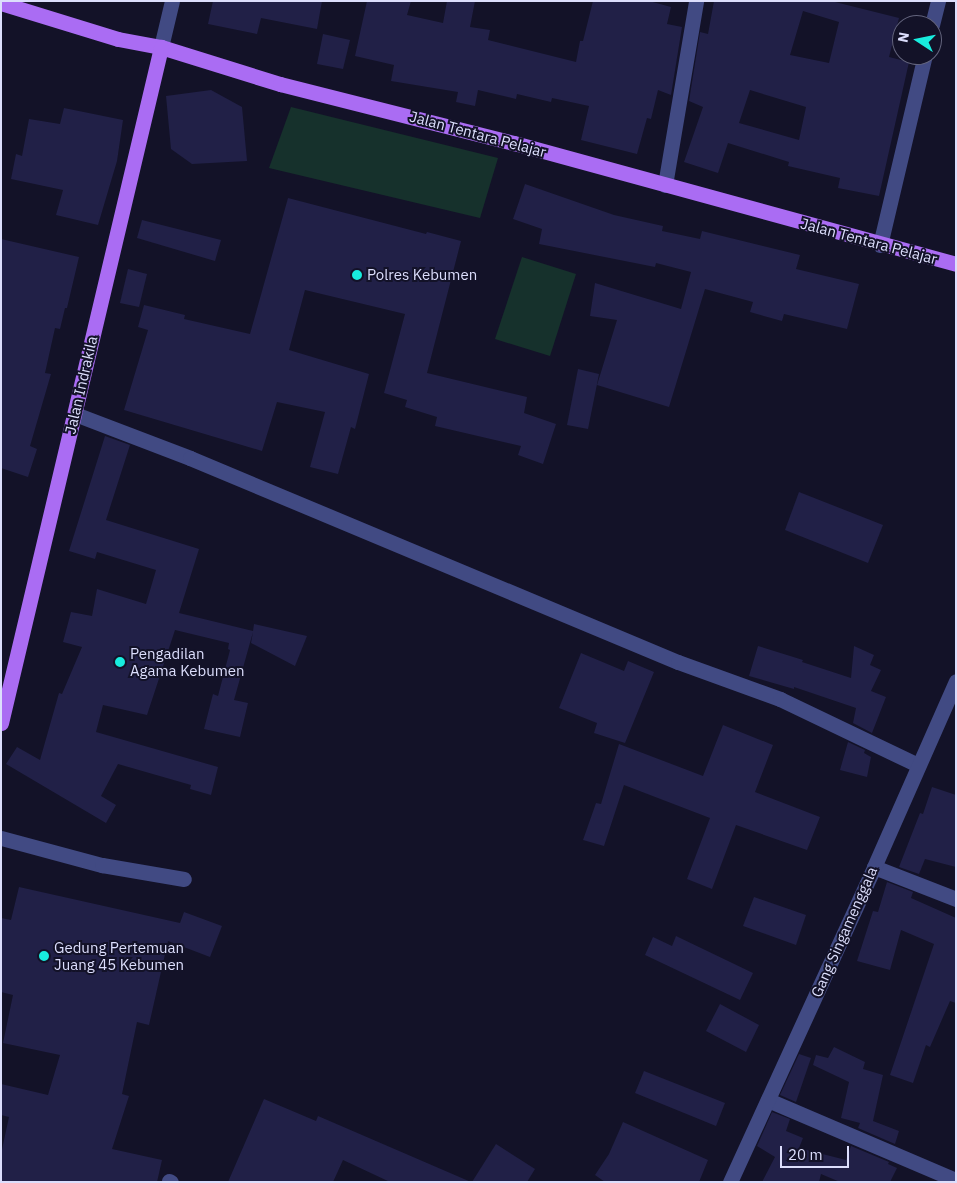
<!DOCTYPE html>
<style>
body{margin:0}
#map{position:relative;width:957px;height:1183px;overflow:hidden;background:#131228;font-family:"IBM Plex Sans",sans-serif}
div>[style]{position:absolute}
.green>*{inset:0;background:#16312c}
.building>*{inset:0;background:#212047}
.minor>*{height:15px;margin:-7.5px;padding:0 7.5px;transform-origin:7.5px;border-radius:7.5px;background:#414a83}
.major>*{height:15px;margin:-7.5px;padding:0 7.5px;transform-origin:7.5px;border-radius:7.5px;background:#aa6cf3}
.dots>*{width:14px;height:14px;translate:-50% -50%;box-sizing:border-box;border:2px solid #131228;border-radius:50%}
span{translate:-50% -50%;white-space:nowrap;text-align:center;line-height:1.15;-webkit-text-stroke:4px #131228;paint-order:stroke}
.street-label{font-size:15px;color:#dcdefc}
.poi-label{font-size:15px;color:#dcdefc}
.left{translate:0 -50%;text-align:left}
.frame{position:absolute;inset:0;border:2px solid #dcdefc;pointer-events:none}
.north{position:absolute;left:892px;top:15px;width:50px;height:50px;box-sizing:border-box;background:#131228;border:1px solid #63647d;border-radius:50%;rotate:281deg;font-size:14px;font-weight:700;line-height:20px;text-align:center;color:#dcdefc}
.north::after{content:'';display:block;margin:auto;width:18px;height:22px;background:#18ecde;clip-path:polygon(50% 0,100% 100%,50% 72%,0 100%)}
.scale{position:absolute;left:780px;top:1146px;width:69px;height:22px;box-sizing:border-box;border:2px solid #dcdefc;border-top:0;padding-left:6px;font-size:15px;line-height:18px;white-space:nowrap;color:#dcdefc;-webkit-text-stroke:4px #131228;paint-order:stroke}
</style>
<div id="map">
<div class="green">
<div style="clip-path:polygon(291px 107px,498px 158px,480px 218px,269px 168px)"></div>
<div style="clip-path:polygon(522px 257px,576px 274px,550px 356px,495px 339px)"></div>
</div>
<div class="building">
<div style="clip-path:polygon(213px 1px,322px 1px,317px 29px,261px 18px,257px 34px,208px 24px)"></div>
<div style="clip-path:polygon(367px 1px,411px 1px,407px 15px,443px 23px,447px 1px,475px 1px,470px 27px,490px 30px,488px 40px,576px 62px,580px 41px,583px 41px,593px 1px,649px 1px,671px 7px,667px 24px,682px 27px,671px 95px,658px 90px,651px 119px,647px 118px,637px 154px,581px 140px,589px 106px,552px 98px,551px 102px,517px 94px,516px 99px,478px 90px,475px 106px,456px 102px,458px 92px,391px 81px,394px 65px,355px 56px)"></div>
<div style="clip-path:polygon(evenodd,714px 1px,831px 1px,899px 18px,889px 57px,909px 62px,879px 196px,838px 188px,840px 178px,788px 166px,789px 162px,728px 143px,718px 173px,684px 162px,703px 107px,689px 101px,700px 32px,708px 34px,714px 1px,803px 11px,839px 22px,829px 63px,790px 55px,803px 11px,714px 1px,750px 90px,806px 107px,799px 140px,739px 123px,750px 90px)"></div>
<div style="clip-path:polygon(323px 34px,350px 40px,343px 69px,317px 64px)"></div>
<div style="clip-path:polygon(211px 90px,242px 107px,247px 161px,192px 164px,171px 149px,166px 96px)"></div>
<div style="clip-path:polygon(64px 108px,123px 120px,117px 161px,98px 225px,56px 215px,63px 190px,11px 179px,16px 154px,22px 156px,29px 119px,60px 124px)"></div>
<div style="clip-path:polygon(525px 184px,614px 215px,663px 226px,662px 231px,700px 239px,702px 231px,800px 255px,796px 269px,859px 284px,847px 329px,784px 314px,782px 321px,750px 312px,753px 302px,705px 289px,669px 407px,597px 385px,617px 320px,590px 316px,595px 283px,681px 309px,691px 272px,656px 263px,655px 267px,539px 244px,542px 229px,513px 219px)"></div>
<div style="clip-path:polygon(288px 198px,426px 234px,427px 232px,461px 241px,427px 373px,527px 397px,524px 413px,556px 424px,543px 464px,518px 455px,521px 446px,435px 426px,437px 417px,405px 407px,407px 400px,384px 393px,405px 314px,305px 290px,289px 350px,369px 374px,355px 429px,351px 427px,338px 474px,310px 467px,325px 412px,277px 402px,262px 451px,124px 410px,148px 330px,138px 327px,144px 305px,185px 315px,184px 319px,250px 334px)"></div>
<div style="clip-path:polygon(142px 220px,221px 240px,215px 261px,137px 238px)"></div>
<div style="clip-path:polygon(1px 239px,79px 257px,67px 308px,65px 308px,60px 329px,55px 328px,45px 373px,51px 374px,30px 446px,37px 449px,28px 477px,1px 468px)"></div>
<div style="clip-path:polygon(128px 269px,147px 274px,139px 307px,120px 303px)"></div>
<div style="clip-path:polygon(578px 369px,599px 374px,588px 429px,567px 425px)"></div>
<div style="clip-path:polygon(105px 436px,130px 445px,106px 520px,199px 549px,179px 613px,253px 631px,254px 624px,307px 636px,295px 666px,251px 643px,253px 632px,234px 700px,248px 703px,240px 737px,204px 729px,213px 694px,218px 696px,230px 650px,228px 649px,229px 643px,175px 630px,147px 715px,103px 705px,96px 732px,218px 767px,211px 795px,190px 789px,191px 785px,118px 764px,101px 796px,116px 805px,106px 823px,6px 764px,17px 747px,40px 760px,59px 693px,62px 694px,82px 647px,63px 642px,71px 612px,92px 616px,97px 589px,146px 604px,156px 570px,97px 552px,95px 559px,69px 551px)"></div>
<div style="clip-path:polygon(799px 492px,883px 525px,868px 563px,785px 530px)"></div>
<div style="clip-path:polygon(758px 646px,803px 660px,802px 662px,851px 678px,854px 646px,874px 655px,870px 665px,881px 670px,871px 691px,886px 697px,872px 733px,853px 723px,856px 708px,794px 687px,794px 689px,749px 676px)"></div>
<div style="clip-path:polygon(581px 653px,624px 671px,628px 661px,654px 672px,625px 743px,594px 733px,597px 723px,559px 708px)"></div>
<div style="clip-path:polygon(723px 725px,773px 745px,755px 792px,820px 817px,807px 850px,736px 825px,712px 889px,687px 879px,710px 818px,624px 785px,604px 846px,583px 840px,596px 803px,601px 804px,619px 744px,703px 776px)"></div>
<div style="clip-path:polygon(848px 742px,865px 750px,864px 753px,871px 757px,867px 777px,840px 770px)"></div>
<div style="clip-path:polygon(932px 787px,956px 795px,956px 867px,925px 859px,919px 874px,899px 867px,920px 813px,923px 814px)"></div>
<div style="clip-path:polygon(887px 882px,913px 892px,911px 898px,956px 918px,956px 1003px,950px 1001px,930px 1047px,926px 1045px,913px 1083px,890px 1075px,934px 944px,901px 930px,890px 970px,857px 961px,873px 911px,878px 912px)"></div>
<div style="clip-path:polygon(19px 887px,180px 923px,184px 912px,222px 926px,210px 957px,168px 941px,149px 1025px,137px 1022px,122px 1094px,129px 1096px,112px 1149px,162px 1160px,157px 1182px,1px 1182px,1px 1154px,9px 1117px,1px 1115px,1px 1084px,48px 1095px,60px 1055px,3px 1043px,13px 995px,1px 992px,1px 918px,11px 920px)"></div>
<div style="clip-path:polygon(754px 897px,806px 915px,796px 945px,743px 926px)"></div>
<div style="clip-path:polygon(676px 936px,753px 973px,740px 1000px,645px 955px,653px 937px,672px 946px)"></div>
<div style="clip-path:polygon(720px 1004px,759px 1025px,746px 1052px,706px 1031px)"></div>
<div style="clip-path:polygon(834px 1047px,865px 1062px,863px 1069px,883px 1075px,873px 1121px,899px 1131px,895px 1144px,858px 1128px,860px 1123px,841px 1118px,849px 1082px,813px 1065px,816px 1055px,828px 1058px)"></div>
<div style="clip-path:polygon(799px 1054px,811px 1058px,796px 1102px,780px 1095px)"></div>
<div style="clip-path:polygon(644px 1071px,725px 1103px,716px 1126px,635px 1093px)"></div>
<div style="clip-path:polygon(264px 1099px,316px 1121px,318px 1116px,471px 1182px,390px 1182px,343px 1160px,333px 1182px,228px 1182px)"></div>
<div style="clip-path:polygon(772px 1112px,790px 1119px,786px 1131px,803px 1138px,799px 1148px,846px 1160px,851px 1146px,889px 1162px,888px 1164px,897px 1168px,890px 1182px,840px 1182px,821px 1174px,819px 1182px,762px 1182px,775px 1157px,757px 1146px)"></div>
<div style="clip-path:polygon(623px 1122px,708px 1160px,699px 1182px,605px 1182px,595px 1175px,609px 1154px)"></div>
<div style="clip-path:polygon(496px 1144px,535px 1169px,527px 1182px,472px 1182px)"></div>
</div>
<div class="minor">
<div style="left:932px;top:25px;width:25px;rotate:-76deg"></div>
<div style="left:161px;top:47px;width:47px;rotate:-76.6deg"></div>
<div style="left:665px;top:185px;width:187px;rotate:-80.4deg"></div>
<div style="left:880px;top:245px;width:195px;rotate:-76.7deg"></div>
<div style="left:75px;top:414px;width:123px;rotate:20.9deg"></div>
<div style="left:190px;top:458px;width:529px;rotate:22.69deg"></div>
<div style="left:678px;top:662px;width:109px;rotate:19.9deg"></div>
<div style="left:780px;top:699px;width:153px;rotate:25.6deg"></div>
<div style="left:1px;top:838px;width:105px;rotate:15deg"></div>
<div style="left:102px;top:865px;width:83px;rotate:9.7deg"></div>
<div style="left:874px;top:867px;width:88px;rotate:21.3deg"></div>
<div style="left:768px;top:1100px;width:204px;rotate:23.1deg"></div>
<div style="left:169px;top:1181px;width:2px;rotate:27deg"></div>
<div style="left:730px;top:1182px;width:346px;rotate:-65.4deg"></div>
<div style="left:874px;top:867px;width:203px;rotate:-66.2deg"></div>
</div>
<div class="major">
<div style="left:1px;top:3px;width:122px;rotate:17.1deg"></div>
<div style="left:118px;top:39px;width:44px;rotate:10.5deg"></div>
<div style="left:161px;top:47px;width:125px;rotate:17.3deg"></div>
<div style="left:280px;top:84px;width:241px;rotate:14.2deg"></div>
<div style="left:514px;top:143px;width:458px;rotate:15.3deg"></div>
<div style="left:1px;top:723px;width:695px;rotate:-76.68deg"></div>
</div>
<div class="dots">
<div style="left:357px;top:275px;background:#18ecde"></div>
<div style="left:120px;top:662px;background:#18ecde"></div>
<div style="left:44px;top:956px;background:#18ecde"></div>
</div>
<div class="street-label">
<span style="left:478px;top:134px;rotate:15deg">Jalan Tentara Pelajar</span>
<span style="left:869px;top:241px;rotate:15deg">Jalan Tentara Pelajar</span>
<span style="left:81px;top:385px;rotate:-77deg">Jalan Indrakila</span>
<span style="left:844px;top:932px;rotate:-66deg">Gang Singamenggala</span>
</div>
<div class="poi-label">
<span class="left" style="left:367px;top:275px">Polres Kebumen</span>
<span class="left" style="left:130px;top:662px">Pengadilan<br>Agama Kebumen</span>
<span class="left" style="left:54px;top:956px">Gedung Pertemuan<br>Juang 45 Kebumen</span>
</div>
<div class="frame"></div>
<div class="north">N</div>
<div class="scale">20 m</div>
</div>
